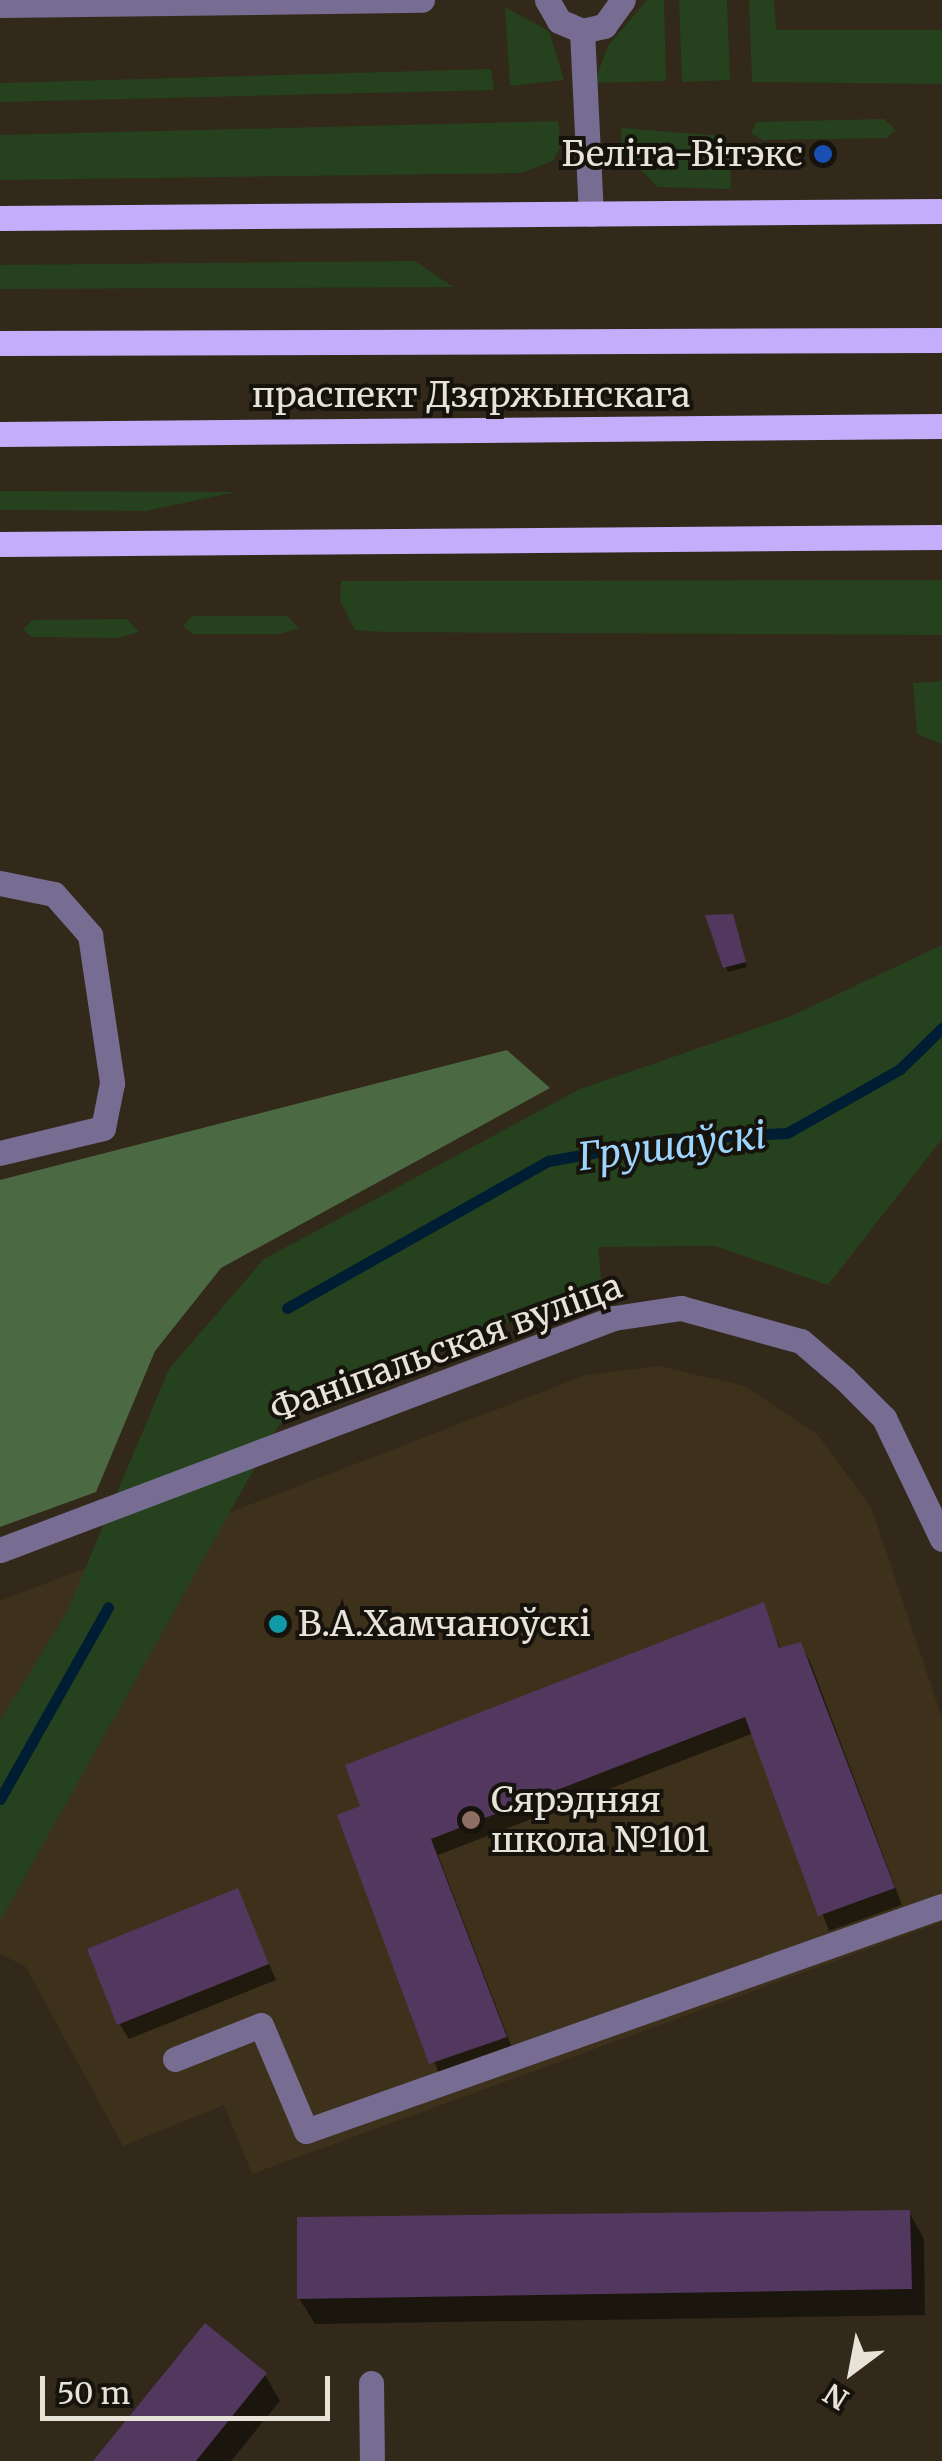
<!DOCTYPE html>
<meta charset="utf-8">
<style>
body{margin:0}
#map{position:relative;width:942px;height:2461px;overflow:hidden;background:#32291a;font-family:Merriweather,serif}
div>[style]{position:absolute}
.built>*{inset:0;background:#3d311b}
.green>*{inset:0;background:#25411e}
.forest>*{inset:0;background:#4b6a43}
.shadow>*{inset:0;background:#0007}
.stream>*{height:11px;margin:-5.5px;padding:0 5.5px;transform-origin:5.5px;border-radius:5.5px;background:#001e33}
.building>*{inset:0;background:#52375e}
.minor>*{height:25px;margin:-12.5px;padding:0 12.5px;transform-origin:12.5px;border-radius:12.5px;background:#776d93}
.major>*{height:25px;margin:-12.5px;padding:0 12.5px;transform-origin:12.5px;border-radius:12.5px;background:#c4aefc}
.dots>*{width:28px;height:28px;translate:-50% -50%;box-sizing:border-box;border:5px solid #16130c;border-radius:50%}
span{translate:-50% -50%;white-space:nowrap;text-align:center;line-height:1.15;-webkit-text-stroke:8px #16130c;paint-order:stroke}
.poi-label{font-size:35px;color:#e8e3d9}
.right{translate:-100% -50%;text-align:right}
.left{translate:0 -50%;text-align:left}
.street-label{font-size:35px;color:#e8e3d9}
.water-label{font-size:38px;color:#9dd5fe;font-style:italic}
.north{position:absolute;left:802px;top:2321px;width:100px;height:100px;-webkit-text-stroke:8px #16130c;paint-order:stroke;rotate:212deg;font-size:28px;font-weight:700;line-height:40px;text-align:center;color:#e8e3d9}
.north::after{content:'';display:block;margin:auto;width:35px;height:45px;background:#e8e3d9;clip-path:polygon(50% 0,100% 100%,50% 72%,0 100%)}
.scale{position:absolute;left:40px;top:2376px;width:290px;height:45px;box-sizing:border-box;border:5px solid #e8e3d9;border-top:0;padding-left:12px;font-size:30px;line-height:35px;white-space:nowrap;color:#e8e3d9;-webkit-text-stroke:8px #16130c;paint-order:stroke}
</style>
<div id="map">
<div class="built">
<div style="clip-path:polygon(659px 1366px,745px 1386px,818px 1435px,872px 1509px,942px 1718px,942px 1922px,252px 2174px,224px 2105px,123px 2146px,26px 1967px,0 1954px,0 1601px,586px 1375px)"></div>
</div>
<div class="green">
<div style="clip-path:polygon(647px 0,664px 0,666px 81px,594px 83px,608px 46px)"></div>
<div style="clip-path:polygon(679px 0,727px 0,730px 80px,682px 82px)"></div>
<div style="clip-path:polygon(749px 0,774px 0,776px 30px,942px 30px,942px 84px,752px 82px)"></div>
<div style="clip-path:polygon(505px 7px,549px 31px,564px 80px,510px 86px)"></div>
<div style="clip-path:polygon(491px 69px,494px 90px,0 102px,0 83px)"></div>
<div style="clip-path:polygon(884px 119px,896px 130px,886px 138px,762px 140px,751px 133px,756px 122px)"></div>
<div style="clip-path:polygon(558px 121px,561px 145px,553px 161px,521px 173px,0 180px,0 135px)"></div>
<div style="clip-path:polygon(621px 128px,723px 136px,730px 148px,731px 189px,658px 187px,622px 153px)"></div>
<div style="clip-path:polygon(415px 261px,453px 287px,0 289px,0 265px)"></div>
<div style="clip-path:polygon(0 491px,236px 492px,146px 511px,0 510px)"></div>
<div style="clip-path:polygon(942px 580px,942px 635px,384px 632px,355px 630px,340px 601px,341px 581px)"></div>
<div style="clip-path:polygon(192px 616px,287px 616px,299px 628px,280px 634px,193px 634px,183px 626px)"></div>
<div style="clip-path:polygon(127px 619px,139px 632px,119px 638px,32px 637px,23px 630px,32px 620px)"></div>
<div style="clip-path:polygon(942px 681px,942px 744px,917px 734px,913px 683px)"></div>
<div style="clip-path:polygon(942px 945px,942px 1139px,828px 1285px,715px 1246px,598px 1247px,602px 1288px,303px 1399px,277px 1428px,0 1921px,0 1721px,67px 1612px,169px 1369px,264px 1259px,580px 1089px,789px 1017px)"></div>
</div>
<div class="forest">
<div style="clip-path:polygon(507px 1050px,550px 1088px,221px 1268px,155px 1351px,96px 1492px,0 1527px,0 1180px)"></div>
</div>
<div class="shadow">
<div style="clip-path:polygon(734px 921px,747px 967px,728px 972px,726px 967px)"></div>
<div style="clip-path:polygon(763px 1605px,781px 1650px,800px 1645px,810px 1661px,902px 1905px,829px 1931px,754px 1733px,438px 1855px,514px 2053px,441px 2079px,340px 1817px)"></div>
<div style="clip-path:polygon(237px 1891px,276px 1980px,129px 2039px,119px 2023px)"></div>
<div style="clip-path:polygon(909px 2212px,924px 2239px,925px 2315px,315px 2324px,299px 2298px)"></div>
<div style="clip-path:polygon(265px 2375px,280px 2401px,231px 2461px,96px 2461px)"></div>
</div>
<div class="stream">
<div style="left:287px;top:1308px;width:300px;rotate:-29.4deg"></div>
<div style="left:548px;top:1161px;width:124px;rotate:-10.2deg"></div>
<div style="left:670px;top:1139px;width:117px;rotate:-2.9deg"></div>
<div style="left:787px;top:1133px;width:130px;rotate:-29.5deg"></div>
<div style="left:900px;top:1069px;width:59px;rotate:-44.3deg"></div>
<div style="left:0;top:1799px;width:220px;rotate:-60.6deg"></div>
</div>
<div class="building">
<div style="clip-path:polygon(733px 914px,746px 962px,723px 968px,705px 915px)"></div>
<div style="clip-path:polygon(764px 1602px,779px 1648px,801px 1642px,895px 1888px,818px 1916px,745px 1717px,431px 1839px,507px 2037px,429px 2064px,337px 1815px,360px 1806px,345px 1765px)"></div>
<div style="clip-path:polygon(238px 1888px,269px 1964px,117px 2025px,87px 1949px)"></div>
<div style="clip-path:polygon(910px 2210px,912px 2289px,297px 2299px,297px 2217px)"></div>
<div style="clip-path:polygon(205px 2323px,267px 2373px,196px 2461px,93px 2461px)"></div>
</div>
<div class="minor">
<div style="left:547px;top:0;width:24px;rotate:60deg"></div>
<div style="left:559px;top:21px;width:25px;rotate:23deg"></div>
<div style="left:582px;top:31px;width:23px;rotate:-13deg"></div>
<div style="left:604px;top:26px;width:32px;rotate:-54deg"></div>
<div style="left:0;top:5px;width:422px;rotate:-0.7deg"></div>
<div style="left:582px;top:31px;width:183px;rotate:87.2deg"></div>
<div style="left:0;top:883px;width:55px;rotate:11.5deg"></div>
<div style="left:54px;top:894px;width:55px;rotate:48.7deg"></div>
<div style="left:90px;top:935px;width:150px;rotate:81.5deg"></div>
<div style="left:112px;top:1083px;width:46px;rotate:101.3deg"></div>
<div style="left:103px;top:1128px;width:106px;rotate:166.4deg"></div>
<div style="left:0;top:1550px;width:656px;rotate:-20.7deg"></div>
<div style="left:614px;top:1318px;width:68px;rotate:-8.5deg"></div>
<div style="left:681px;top:1308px;width:124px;rotate:15.4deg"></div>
<div style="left:801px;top:1341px;width:57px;rotate:40.7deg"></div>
<div style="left:844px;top:1378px;width:57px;rotate:45deg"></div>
<div style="left:884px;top:1418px;width:134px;rotate:64.4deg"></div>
<div style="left:175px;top:2059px;width:92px;rotate:-21.6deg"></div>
<div style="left:261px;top:2025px;width:115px;rotate:67deg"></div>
<div style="left:306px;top:2131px;width:675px;rotate:-19.48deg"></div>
<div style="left:371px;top:2383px;width:78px;rotate:89.3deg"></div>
</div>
<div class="major">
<div style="left:0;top:218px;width:942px;rotate:-0.43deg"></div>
<div style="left:0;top:343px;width:942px;rotate:-0.18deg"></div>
<div style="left:0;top:434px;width:942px;rotate:-0.49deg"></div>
<div style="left:0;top:544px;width:942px;rotate:-0.43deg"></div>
</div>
<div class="dots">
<div style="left:823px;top:154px;background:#1a4fb4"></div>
<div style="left:278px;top:1624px;background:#0f9aa8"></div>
<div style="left:471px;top:1820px;background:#8d6e63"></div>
</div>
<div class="poi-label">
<span class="right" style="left:803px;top:154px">Беліта-Вітэкс</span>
<span class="left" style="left:298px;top:1624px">В.А.Хамчаноўскі</span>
<span class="left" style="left:491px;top:1820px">Сярэдняя<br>школа №101</span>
</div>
<div class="street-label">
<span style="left:471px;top:395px">праспект Дзяржынскага</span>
<span style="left:446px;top:1348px;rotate:-20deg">Фаніпальская вуліца</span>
</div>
<div class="water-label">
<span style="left:672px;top:1146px;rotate:-7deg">Грушаўскі</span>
</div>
<div class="north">N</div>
<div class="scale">50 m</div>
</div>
